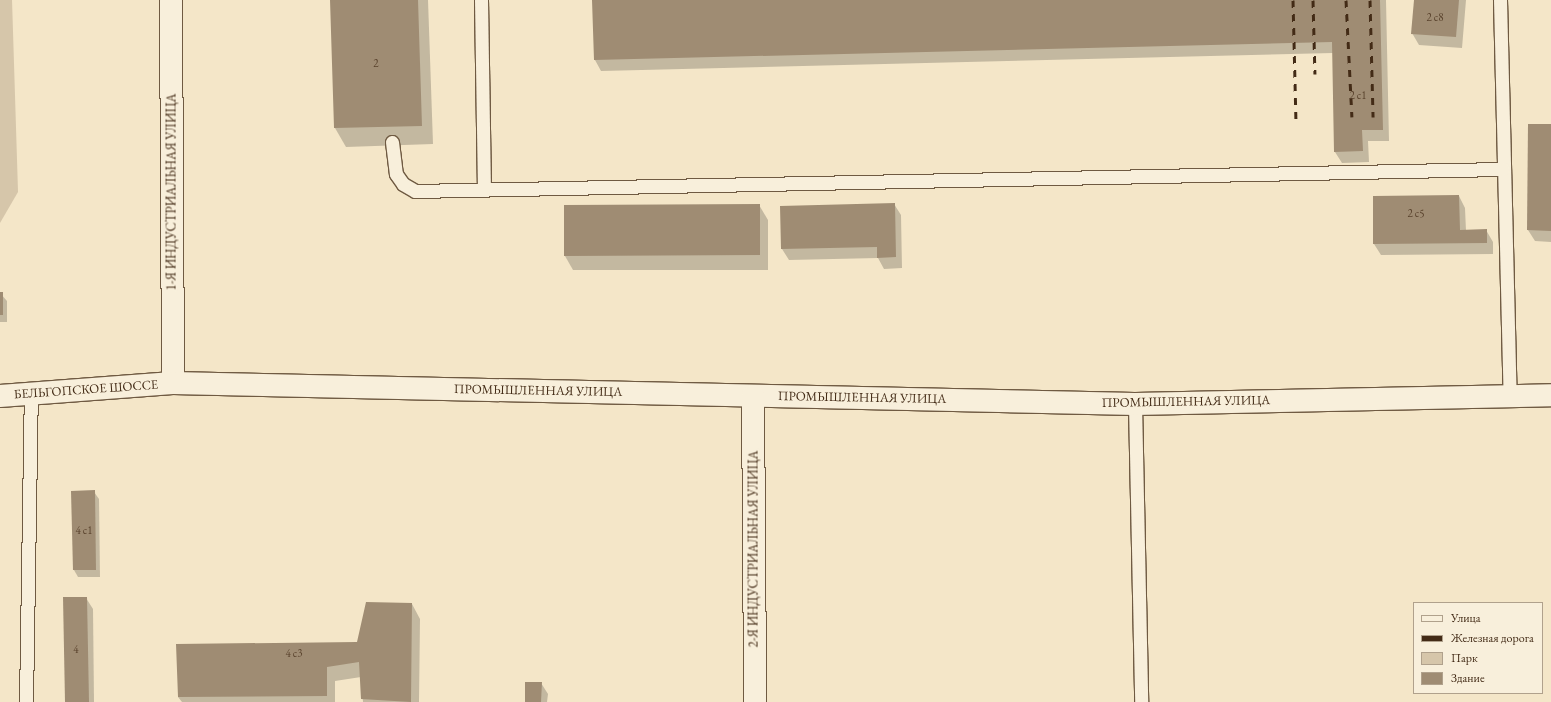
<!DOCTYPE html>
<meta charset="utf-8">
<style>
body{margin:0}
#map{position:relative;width:1551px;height:702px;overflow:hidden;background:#f4e6c8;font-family:"EB Garamond",serif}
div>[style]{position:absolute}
.green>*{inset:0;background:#d6c6aa}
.shadow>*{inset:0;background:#0003}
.building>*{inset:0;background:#9f8c73}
.roads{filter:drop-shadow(1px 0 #6f5a42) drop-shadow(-1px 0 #6f5a42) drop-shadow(0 1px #6f5a42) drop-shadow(0 -1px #6f5a42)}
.lane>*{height:13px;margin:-6.5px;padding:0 6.5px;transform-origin:6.5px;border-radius:6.5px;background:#f8efdb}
.street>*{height:22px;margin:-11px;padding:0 11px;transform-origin:11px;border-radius:11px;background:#f8efdb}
.secondary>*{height:22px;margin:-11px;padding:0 11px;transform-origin:11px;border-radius:11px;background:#f8efdb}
.rail>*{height:3px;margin-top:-1.5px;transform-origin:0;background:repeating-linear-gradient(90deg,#432b16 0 7px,transparent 0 14px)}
span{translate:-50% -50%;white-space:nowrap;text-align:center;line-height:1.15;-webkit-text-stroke:3px #f8efdb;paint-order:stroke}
.number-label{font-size:11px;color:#5a432d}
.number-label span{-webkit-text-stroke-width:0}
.street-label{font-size:13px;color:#432b16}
.legend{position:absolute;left:1413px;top:602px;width:130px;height:92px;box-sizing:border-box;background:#f8efdb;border:1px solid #b0a18c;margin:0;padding:5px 7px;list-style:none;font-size:12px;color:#432b16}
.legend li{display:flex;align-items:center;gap:8px;height:20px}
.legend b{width:20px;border:1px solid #b0a18c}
</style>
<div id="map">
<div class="green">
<div style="clip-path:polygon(0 0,12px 0,18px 192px,0 223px)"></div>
</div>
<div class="shadow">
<div style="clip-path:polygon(331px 0,428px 0,433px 144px,346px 147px,335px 128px)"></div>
<div style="clip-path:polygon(593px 0,1386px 0,1389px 141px,1368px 141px,1369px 162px,1342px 163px,1335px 152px,1333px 53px,601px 71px,595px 60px)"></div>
<div style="clip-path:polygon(1415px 0,1466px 0,1462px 48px,1419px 45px,1412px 33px)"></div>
<div style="clip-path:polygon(1551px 125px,1551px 242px,1535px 241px,1528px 230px)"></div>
<div style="clip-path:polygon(1459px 196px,1465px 208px,1466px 231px,1486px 230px,1493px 242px,1493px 254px,1381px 255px,1374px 244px)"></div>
<div style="clip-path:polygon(894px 204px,901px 215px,902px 268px,884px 269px,878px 258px,789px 260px,782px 249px)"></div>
<div style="clip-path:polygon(759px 205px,768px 220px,768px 270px,573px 270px,565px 256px)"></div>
<div style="clip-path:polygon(0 293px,7px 301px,7px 322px,0 322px)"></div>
<div style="clip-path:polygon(94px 492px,99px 499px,100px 577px,78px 577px,74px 570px)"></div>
<div style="clip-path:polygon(86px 598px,93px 609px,94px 702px,66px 702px)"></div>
<div style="clip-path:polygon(412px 604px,420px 619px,419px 702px,363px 702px,361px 677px,335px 681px,335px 702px,182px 702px,178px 697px,358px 643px)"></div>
<div style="clip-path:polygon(541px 683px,548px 694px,547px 702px,526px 702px)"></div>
</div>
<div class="building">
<div style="clip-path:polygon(330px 0,418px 0,422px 126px,334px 128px)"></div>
<div style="clip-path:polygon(592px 0,1380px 0,1383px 130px,1362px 130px,1363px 151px,1334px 152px,1332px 42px,594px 60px)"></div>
<div style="clip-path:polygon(1414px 0,1459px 0,1456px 37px,1411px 34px)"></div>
<div style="clip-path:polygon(1528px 124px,1551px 124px,1551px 231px,1527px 230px)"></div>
<div style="clip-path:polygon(1459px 195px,1460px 230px,1487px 229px,1487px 243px,1373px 244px,1373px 196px)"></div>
<div style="clip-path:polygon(895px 203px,896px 257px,877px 258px,877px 247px,781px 249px,780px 206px)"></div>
<div style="clip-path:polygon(760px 204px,760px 255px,564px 256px,564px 205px)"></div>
<div style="clip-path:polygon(0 292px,3px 292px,3px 315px,0 315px)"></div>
<div style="clip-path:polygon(95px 490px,96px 570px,73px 570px,71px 491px)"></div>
<div style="clip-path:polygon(63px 597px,87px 597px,89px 702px,65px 702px)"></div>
<div style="clip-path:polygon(366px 602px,412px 603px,411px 702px,361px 699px,359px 662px,327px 667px,327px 696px,178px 697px,176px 644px,357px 642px)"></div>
<div style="clip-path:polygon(525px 682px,542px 682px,541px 702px,525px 702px)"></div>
</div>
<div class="roads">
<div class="lane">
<div style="left:481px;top:0;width:189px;rotate:89.1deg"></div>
<div style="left:1500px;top:0;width:397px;rotate:88.6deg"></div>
<div style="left:392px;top:142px;width:32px;rotate:83deg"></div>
<div style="left:396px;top:174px;width:12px;rotate:55deg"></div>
<div style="left:403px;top:184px;width:14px;rotate:30deg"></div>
<div style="left:415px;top:191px;width:1088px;rotate:-1.16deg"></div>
<div style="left:1135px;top:404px;width:298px;rotate:88.8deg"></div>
<div style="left:26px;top:702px;width:306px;rotate:-89.1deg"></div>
</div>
<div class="street">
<div style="left:171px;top:0;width:383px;rotate:89.7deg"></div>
</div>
<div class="secondary">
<div style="left:0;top:396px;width:173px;rotate:-4.3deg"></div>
<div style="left:173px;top:383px;width:962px;rotate:1.25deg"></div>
<div style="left:1135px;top:404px;width:416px;rotate:-1.2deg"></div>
<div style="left:753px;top:396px;width:306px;rotate:89.6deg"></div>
</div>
</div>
<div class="rail">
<div style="left:1293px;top:0;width:121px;rotate:88.6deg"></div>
<div style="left:1313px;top:0;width:74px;rotate:88.5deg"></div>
<div style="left:1346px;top:0;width:117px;rotate:87.1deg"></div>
<div style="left:1370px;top:0;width:117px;rotate:88.5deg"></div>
</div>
<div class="number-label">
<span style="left:1435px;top:17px">2 с8</span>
<span style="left:376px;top:63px">2</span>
<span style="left:1358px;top:95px">2 с1</span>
<span style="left:1416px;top:213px">2 с5</span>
<span style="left:84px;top:530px">4 с1</span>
<span style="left:76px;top:649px">4</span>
<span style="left:294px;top:653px">4 с3</span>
</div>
<div class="street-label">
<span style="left:172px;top:192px;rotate:-90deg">1-Я ИНДУСТРИАЛЬНАЯ УЛИЦА</span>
<span style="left:86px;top:390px;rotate:-4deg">БЕЛЬГОПСКОЕ ШОССЕ</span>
<span style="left:538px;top:391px;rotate:1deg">ПРОМЫШЛЕННАЯ УЛИЦА</span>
<span style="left:862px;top:398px;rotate:1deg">ПРОМЫШЛЕННАЯ УЛИЦА</span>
<span style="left:1186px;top:402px;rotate:-1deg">ПРОМЫШЛЕННАЯ УЛИЦА</span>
<span style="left:754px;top:549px;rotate:-90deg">2-Я ИНДУСТРИАЛЬНАЯ УЛИЦА</span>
</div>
<ul class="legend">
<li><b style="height:5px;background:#f8efdb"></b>Улица</li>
<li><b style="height:5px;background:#432b16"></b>Железная дорога</li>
<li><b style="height:11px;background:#d6c6aa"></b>Парк</li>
<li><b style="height:11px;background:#9f8c73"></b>Здание</li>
</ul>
</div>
